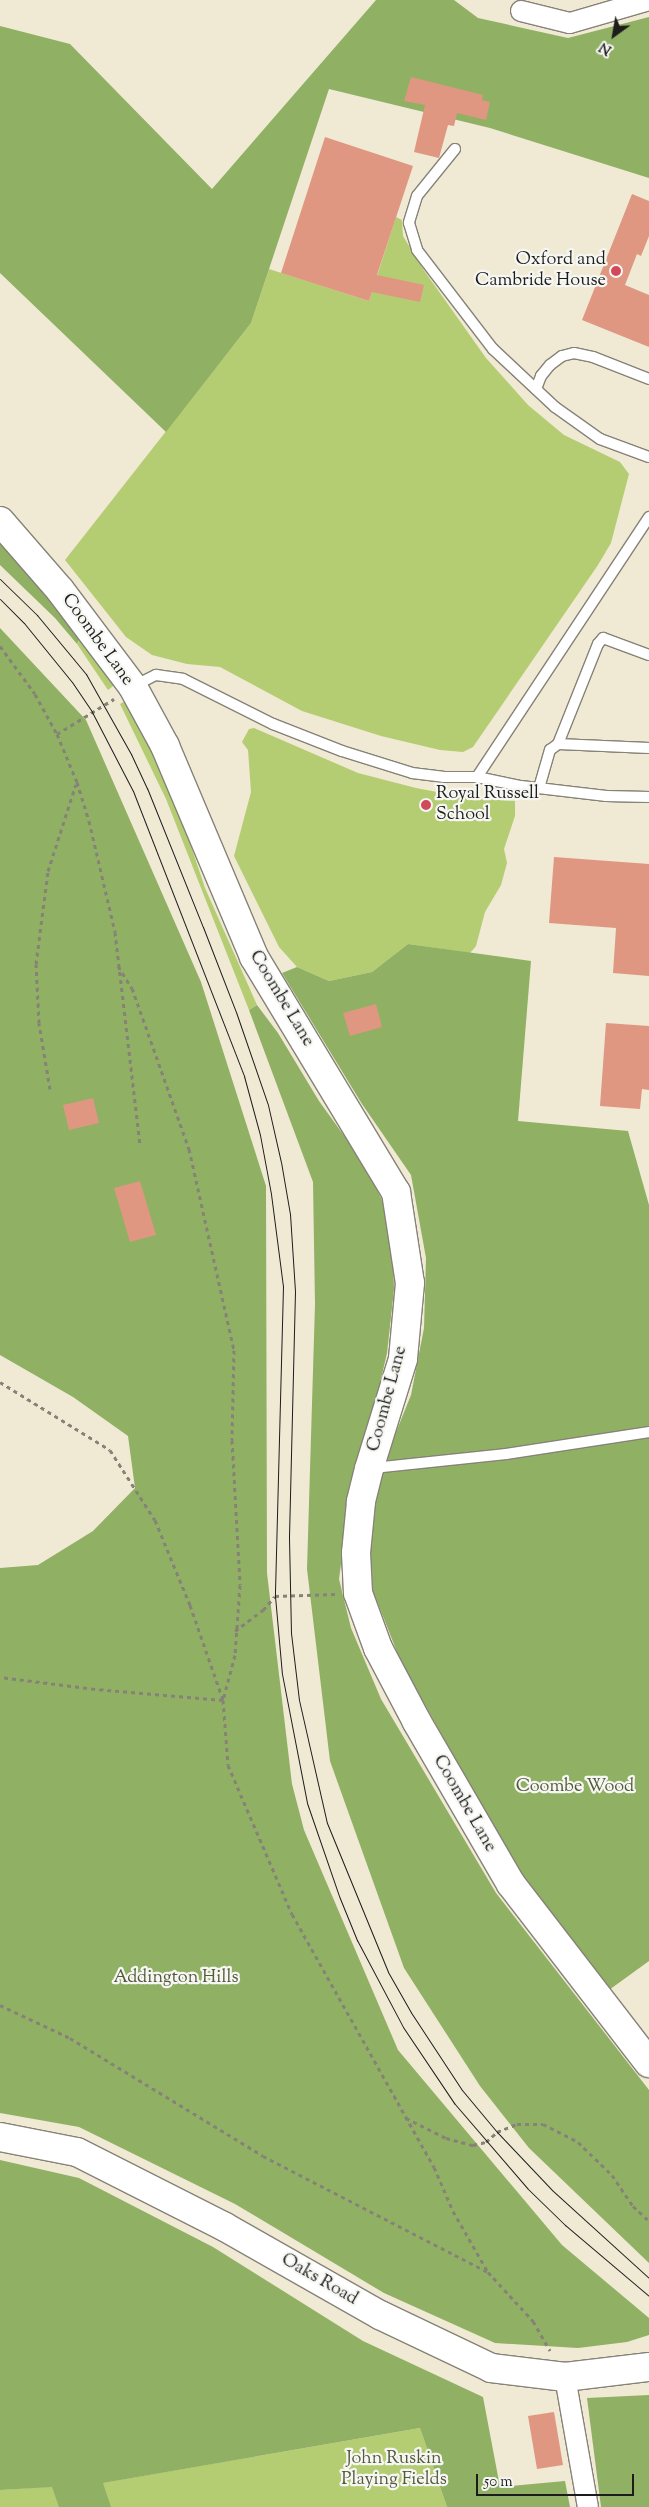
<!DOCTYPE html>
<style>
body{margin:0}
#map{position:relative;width:649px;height:2507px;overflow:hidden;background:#f0e9d4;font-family:"Sorts Mill Goudy",serif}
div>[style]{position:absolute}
.green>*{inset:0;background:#b5cd72}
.forest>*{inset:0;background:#90b064}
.building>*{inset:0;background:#df9781}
.path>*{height:3px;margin-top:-1.5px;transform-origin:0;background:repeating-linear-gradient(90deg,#868278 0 4px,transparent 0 8px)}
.roads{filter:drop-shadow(1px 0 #868278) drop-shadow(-1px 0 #868278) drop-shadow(0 1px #868278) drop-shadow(0 -1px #868278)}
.lane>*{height:10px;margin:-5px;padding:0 5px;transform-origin:5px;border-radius:5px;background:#fff}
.street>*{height:20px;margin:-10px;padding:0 10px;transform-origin:10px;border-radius:10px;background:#fff}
.secondary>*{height:28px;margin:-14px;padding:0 14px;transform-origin:14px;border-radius:14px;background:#fff}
.primary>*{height:28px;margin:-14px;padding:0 14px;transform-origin:14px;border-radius:14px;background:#fff}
.tram>*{height:1px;margin:-0.5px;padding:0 0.5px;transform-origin:0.5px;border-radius:0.5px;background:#1c1c1c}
.dots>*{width:14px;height:14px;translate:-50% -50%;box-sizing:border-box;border:2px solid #f6f6f2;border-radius:50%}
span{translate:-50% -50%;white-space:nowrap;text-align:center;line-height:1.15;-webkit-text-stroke:4.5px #f6f6f2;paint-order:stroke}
.poi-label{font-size:18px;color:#1c1c1c}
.right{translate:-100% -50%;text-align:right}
.left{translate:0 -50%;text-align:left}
.street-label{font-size:18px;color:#1c1c1c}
.park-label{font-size:18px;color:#525a3a}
.north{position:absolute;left:589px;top:10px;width:50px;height:50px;-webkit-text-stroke:4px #f6f6f2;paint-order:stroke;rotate:212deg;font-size:14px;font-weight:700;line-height:20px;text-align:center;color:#1c1c1c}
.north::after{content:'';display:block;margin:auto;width:18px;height:22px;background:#1c1c1c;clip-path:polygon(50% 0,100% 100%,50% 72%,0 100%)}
.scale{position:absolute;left:476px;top:2474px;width:158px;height:22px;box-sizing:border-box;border:2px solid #1c1c1c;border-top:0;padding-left:6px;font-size:15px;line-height:18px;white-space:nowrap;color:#1c1c1c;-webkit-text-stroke:4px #f6f6f2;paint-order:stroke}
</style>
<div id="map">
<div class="green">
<div style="clip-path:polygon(396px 217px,402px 220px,403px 236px,423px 269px,486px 358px,528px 405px,564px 435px,620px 462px,629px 474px,611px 543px,598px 565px,473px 747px,463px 752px,440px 750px,381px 736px,302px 711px,220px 667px,187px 664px,152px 655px,126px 637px,65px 560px,251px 323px,269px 269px,369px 301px)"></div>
<div style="clip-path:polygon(81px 634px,117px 683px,108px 690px,77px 644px)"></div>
<div style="clip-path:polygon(125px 701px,150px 743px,177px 804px,205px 888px,257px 1005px,249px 1010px,166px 799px,120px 704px)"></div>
<div style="clip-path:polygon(254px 728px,358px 773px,416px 788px,469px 798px,515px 801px,515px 816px,504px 849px,507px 863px,501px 885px,485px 912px,476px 946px,470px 953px,408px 944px,372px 972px,329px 981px,297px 967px,279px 947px,234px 856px,251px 792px,248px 750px,242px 742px,249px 729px)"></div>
<div style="clip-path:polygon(420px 2428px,447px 2507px,0 2507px,0 2490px,102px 2483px)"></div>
</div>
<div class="forest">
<div style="clip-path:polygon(376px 0,454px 0,478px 18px,568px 38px,649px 17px,649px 178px,490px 128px,329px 89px,251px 323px,166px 432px,0 273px,0 26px,70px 44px,212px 189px)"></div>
<div style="clip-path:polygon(0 540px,81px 634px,77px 644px,55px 618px,0 565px)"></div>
<div style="clip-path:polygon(0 628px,86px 720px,201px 982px,266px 1186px,267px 1573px,292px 1784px,304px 1830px,398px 2050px,562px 2245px,649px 2318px,649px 2335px,627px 2342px,578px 2348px,495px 2343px,384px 2293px,235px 2204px,79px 2127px,0 2113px,0 1568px,38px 1565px,93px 1531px,135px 1488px,128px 1436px,73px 1397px,0 1355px)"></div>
<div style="clip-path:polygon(408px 944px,531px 961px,518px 1121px,628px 1131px,649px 1205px,649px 1961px,609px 1990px,526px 1885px,401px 1662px,373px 1591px,369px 1522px,386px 1457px,411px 1395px,424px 1328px,426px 1258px,411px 1175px,362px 1104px,282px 973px,297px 967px,329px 981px,372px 972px)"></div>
<div style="clip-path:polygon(257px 1005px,278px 1033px,319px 1101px,363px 1162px,385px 1206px,393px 1247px,394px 1290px,387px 1353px,344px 1541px,339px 1579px,351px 1628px,381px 1699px,496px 1893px,649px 2090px,649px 2263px,529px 2148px,480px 2086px,404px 1968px,330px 1761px,307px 1569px,315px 1304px,313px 1182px,249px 1010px)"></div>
<div style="clip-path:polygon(0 2160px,79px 2178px,213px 2247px,363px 2341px,483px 2397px,500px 2487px,565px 2481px,570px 2507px,447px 2507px,420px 2428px,103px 2483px,111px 2507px,59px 2507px,52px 2487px,0 2490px)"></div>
<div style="clip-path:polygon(649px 2395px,649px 2507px,601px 2507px,587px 2398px)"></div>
</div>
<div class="building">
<div style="clip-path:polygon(411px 77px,483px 95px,482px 100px,490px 102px,486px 120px,457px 113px,454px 126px,448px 125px,439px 158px,414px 152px,425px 105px,404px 101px)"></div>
<div style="clip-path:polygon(325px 137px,413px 166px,377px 275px,424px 285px,420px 302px,372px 292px,369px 301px,281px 273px)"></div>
<div style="clip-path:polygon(632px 194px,649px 201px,649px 236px,641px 256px,637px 254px,625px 285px,649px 295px,649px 347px,582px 320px)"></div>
<div style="clip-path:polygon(554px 857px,649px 864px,649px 976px,613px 973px,616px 928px,549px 923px)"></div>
<div style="clip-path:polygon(376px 1004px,382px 1027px,350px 1036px,343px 1013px)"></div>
<div style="clip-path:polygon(606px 1023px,649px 1026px,649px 1090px,642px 1089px,640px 1109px,600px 1106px)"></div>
<div style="clip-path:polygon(93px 1098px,99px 1123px,69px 1130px,63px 1105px)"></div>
<div style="clip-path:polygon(140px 1181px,156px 1235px,130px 1242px,114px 1188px)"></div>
<div style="clip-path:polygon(554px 2412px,563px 2465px,537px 2469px,528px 2416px)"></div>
</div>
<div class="path">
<div style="left:0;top:646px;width:59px;rotate:53.9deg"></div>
<div style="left:35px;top:694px;width:46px;rotate:61.2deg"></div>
<div style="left:57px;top:734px;width:52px;rotate:67.4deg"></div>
<div style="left:77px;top:782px;width:41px;rotate:72.9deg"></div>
<div style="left:89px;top:821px;width:114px;rotate:76.8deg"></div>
<div style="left:115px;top:932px;width:215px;rotate:83.3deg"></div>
<div style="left:57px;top:734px;width:67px;rotate:-31.6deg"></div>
<div style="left:118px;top:966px;width:26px;rotate:58deg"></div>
<div style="left:132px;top:988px;width:171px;rotate:70.5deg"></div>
<div style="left:189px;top:1149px;width:206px;rotate:77.4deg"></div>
<div style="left:234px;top:1350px;width:90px;rotate:91.3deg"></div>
<div style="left:232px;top:1440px;width:145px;rotate:86.8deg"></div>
<div style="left:240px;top:1585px;width:70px;rotate:94.1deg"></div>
<div style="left:235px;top:1655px;width:47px;rotate:104.9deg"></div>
<div style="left:223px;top:1700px;width:65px;rotate:85.6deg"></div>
<div style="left:228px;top:1765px;width:162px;rotate:66.8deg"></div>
<div style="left:292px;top:1914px;width:290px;rotate:60.7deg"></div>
<div style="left:434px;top:2167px;width:48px;rotate:66.6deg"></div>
<div style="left:453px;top:2211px;width:70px;rotate:60.2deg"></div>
<div style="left:50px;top:1089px;width:67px;rotate:-99.5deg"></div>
<div style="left:39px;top:1023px;width:59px;rotate:-92.9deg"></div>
<div style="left:36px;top:964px;width:94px;rotate:-82.6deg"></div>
<div style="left:48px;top:871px;width:91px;rotate:-72.2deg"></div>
<div style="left:0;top:1382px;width:129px;rotate:31.7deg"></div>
<div style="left:110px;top:1450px;width:83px;rotate:57.3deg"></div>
<div style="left:155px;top:1520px;width:92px;rotate:67.6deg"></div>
<div style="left:190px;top:1605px;width:101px;rotate:70.8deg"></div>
<div style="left:223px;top:1700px;width:128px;rotate:-175.1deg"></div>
<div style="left:95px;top:1689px;width:96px;rotate:-172.8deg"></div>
<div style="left:235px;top:1631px;width:35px;rotate:-37deg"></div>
<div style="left:263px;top:1610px;width:18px;rotate:-49deg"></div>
<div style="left:275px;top:1596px;width:60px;rotate:-1.9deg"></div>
<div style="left:0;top:2005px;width:77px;rotate:25.2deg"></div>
<div style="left:70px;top:2038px;width:226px;rotate:31.4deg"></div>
<div style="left:263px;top:2156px;width:253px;rotate:27.3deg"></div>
<div style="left:488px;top:2272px;width:67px;rotate:47.4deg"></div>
<div style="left:533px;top:2321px;width:34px;rotate:60deg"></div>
<div style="left:406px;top:2118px;width:45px;rotate:26.6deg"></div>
<div style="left:446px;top:2138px;width:28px;rotate:15deg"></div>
<div style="left:473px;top:2145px;width:13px;rotate:-13deg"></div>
<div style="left:486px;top:2142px;width:15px;rotate:-42deg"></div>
<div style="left:497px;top:2132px;width:22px;rotate:-22deg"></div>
<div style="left:517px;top:2124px;width:26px"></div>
<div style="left:543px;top:2124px;width:39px;rotate:27deg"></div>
<div style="left:578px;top:2142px;width:47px;rotate:44.1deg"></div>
<div style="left:612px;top:2175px;width:37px;rotate:56deg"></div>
<div style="left:633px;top:2206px;width:22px;rotate:43deg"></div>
</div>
<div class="roads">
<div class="lane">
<div style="left:455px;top:149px;width:60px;rotate:129deg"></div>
<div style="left:417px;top:196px;width:28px;rotate:107deg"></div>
<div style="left:409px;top:223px;width:28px;rotate:73deg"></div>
<div style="left:417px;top:250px;width:125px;rotate:52.5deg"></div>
<div style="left:493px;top:349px;width:85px;rotate:43.1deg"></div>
<div style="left:555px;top:407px;width:55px;rotate:35.4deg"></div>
<div style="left:600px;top:439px;width:52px;rotate:20.2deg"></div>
<div style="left:536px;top:389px;width:14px;rotate:-69deg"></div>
<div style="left:541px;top:376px;width:14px;rotate:-51deg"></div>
<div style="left:550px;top:365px;width:15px;rotate:-37deg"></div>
<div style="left:562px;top:356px;width:12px;rotate:-14deg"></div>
<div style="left:574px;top:353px;width:19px;rotate:12deg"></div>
<div style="left:593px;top:357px;width:60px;rotate:21.4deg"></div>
<div style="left:134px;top:686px;width:25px;rotate:-27deg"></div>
<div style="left:156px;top:675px;width:27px;rotate:8deg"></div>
<div style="left:183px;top:679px;width:101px;rotate:26.6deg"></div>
<div style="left:273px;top:724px;width:74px;rotate:21.4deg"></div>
<div style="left:342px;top:751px;width:73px;rotate:17.4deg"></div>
<div style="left:412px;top:773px;width:31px;rotate:7deg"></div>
<div style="left:443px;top:777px;width:34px"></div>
<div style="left:477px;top:777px;width:45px;rotate:11.6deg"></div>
<div style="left:521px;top:786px;width:86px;rotate:6.7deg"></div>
<div style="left:606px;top:796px;width:43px;rotate:1.3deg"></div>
<div style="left:558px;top:744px;width:91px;rotate:2.5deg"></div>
<div style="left:477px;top:777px;width:312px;rotate:-56.5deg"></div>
<div style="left:539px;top:788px;width:40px;rotate:-74deg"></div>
<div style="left:550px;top:750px;width:10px;rotate:-37deg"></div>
<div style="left:558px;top:744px;width:108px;rotate:-68.2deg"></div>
<div style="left:598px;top:644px;width:8px;rotate:-50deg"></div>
<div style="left:603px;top:638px;width:49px;rotate:20.3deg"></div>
<div style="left:373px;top:1468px;width:134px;rotate:-6deg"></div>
<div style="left:506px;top:1454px;width:145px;rotate:-8.7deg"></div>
</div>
<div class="street">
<div style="left:521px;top:11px;width:50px;rotate:13.8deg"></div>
<div style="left:570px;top:23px;width:82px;rotate:-16.2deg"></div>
<div style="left:565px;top:2377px;width:132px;rotate:80deg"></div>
</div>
<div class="secondary">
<div style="left:0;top:2137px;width:78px;rotate:11deg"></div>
<div style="left:77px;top:2152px;width:166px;rotate:26.9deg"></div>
<div style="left:225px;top:2227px;width:178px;rotate:29.6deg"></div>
<div style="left:380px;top:2315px;width:123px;rotate:25.5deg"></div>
<div style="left:491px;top:2368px;width:75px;rotate:6.9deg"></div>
<div style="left:565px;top:2377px;width:85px;rotate:-6.8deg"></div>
</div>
<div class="primary">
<div style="left:0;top:521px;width:91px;rotate:49deg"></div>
<div style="left:60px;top:590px;width:121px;rotate:53deg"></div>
<div style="left:133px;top:687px;width:67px;rotate:61.5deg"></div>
<div style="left:165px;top:746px;width:229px;rotate:67.1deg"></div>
<div style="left:254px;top:957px;width:275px;rotate:58.9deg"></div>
<div style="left:396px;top:1192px;width:92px;rotate:81.3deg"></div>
<div style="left:410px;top:1283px;width:76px;rotate:95.3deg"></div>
<div style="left:403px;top:1359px;width:115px;rotate:107.2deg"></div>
<div style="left:369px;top:1469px;width:34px;rotate:104deg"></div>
<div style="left:361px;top:1502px;width:51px;rotate:95.6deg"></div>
<div style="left:356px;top:1553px;width:40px;rotate:87.1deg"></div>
<div style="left:358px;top:1593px;width:59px;rotate:70deg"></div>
<div style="left:378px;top:1648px;width:84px;rotate:62.2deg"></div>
<div style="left:417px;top:1722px;width:187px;rotate:59.9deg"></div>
<div style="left:511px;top:1884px;width:226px;rotate:52.4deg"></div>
</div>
</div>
<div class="tram">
<div style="left:0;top:579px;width:52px;rotate:44.2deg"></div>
<div style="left:37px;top:615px;width:77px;rotate:50.3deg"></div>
<div style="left:86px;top:674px;width:92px;rotate:60.6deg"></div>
<div style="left:131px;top:754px;width:38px;rotate:65deg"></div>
<div style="left:147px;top:788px;width:150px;rotate:68.1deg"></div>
<div style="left:203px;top:927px;width:91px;rotate:68.8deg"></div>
<div style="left:236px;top:1012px;width:98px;rotate:71deg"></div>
<div style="left:268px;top:1105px;width:58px;rotate:77.2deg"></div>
<div style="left:281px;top:1162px;width:53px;rotate:80.2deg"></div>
<div style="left:290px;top:1214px;width:77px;rotate:86.3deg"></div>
<div style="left:295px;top:1291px;width:247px;rotate:91.4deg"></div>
<div style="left:289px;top:1538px;width:95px;rotate:88.8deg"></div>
<div style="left:291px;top:1633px;width:67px;rotate:83.2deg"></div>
<div style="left:299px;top:1700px;width:126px;rotate:77.2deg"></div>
<div style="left:327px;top:1823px;width:161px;rotate:67.7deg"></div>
<div style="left:388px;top:1972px;width:48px;rotate:60.3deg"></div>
<div style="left:412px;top:2014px;width:91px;rotate:56.7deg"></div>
<div style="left:462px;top:2090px;width:55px;rotate:50.2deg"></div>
<div style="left:497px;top:2132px;width:81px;rotate:46.5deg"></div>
<div style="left:553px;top:2191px;width:130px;rotate:42.2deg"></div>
<div style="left:0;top:599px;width:34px;rotate:45deg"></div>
<div style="left:24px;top:623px;width:76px;rotate:50.9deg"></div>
<div style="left:72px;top:682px;width:36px;rotate:56deg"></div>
<div style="left:92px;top:712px;width:89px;rotate:62.6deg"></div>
<div style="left:133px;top:791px;width:306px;rotate:68.7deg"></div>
<div style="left:244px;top:1076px;width:61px;rotate:74.8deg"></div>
<div style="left:260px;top:1135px;width:60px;rotate:79.4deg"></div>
<div style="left:271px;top:1194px;width:93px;rotate:82.6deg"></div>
<div style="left:283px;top:1286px;width:310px;rotate:91.5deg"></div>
<div style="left:275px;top:1596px;width:78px;rotate:84.9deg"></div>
<div style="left:282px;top:1674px;width:131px;rotate:79deg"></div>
<div style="left:307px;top:1803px;width:98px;rotate:71deg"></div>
<div style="left:339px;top:1896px;width:48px;rotate:67.8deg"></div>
<div style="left:357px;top:1940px;width:98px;rotate:62.1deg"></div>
<div style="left:403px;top:2027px;width:92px;rotate:56.1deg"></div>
<div style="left:454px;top:2103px;width:113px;rotate:49.3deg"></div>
<div style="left:528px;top:2189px;width:52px;rotate:44.2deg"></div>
<div style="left:565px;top:2225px;width:110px;rotate:40.2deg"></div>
</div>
<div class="dots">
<div style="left:616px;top:271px;background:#d1495b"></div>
<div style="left:426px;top:805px;background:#d1495b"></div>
</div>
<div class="poi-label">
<span class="right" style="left:606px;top:271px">Oxford and<br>Cambride House</span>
<span class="left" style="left:436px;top:805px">Royal Russell<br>School</span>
</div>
<div class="street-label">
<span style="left:97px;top:640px;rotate:54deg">Coombe Lane</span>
<span style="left:281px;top:999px;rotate:59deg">Coombe Lane</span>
<span style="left:388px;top:1399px;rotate:-75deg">Coombe Lane</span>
<span style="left:464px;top:1804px;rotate:60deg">Coombe Lane</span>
<span style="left:319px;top:2280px;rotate:30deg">Oaks Road</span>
</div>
<div class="park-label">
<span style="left:575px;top:1787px">Coombe Wood</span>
<span style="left:176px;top:1978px">Addington Hills</span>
<span style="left:394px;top:2470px">John Ruskin<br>Playing Fields</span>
</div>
<div class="north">N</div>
<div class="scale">50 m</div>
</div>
